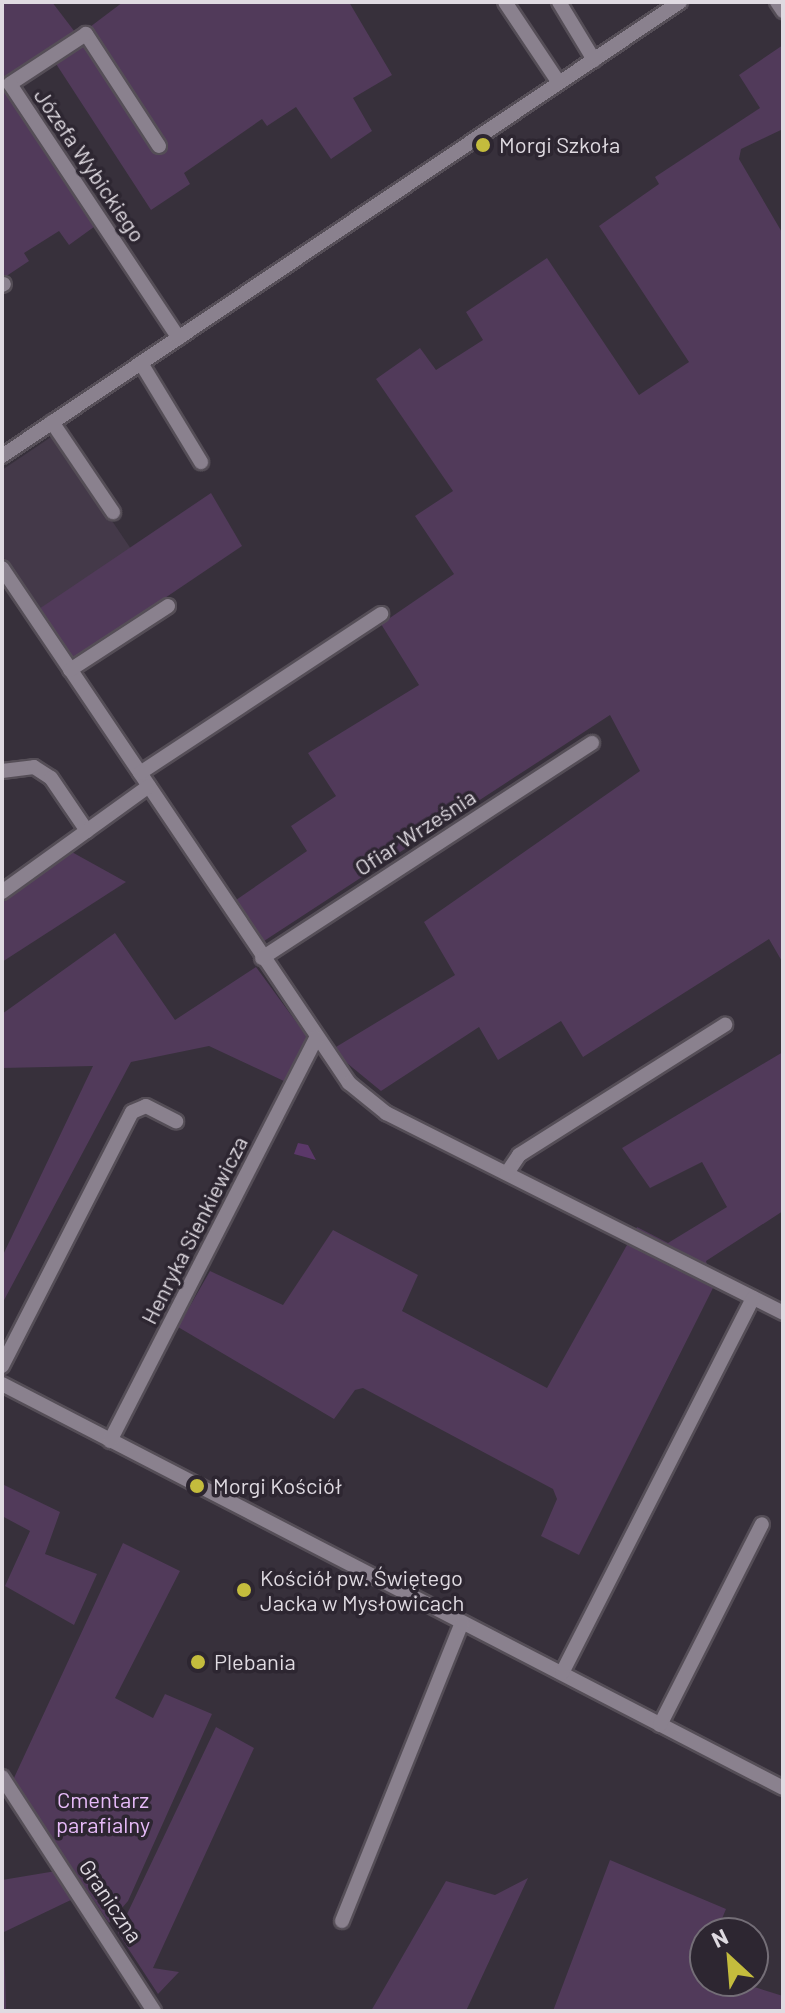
<!DOCTYPE html>
<meta charset="utf-8">
<style>
body{margin:0}
#map{position:relative;width:785px;height:2013px;overflow:hidden;background:#37303b;font-family:Barlow,sans-serif}
div>[style]{position:absolute}
.built>*{inset:0;background:#443949}
.green>*{inset:0;background:#513a5a}
.water>*{inset:0;background:#5b3869}
.roads{filter:drop-shadow(2px 0 #554e57) drop-shadow(-2px 0 #554e57) drop-shadow(0 2px #554e57) drop-shadow(0 -2px #554e57)}
.minor>*{height:14px;margin:-7px;padding:0 7px;transform-origin:7px;border-radius:7px;background:#8a818e}
.dots>*{width:22px;height:22px;translate:-50% -50%;box-sizing:border-box;border:4px solid #2d2631;border-radius:50%}
span{translate:-50% -50%;white-space:nowrap;text-align:center;line-height:1.15;-webkit-text-stroke:7px #2d2631;paint-order:stroke}
.poi-label{font-size:22px;color:#dfdae1}
.left{translate:0 -50%;text-align:left}
.street-label{font-size:22px;color:#dfdae1}
.park-label{font-size:22px;color:#e7bbf9}
.frame{position:absolute;inset:0;border:4px solid #dfdae1;pointer-events:none}
.north{position:absolute;left:689px;top:1917px;width:80px;height:80px;box-sizing:border-box;background:#2d2631;border:2px solid #746e77;border-radius:50%;rotate:334deg;font-size:22px;font-weight:700;line-height:32px;text-align:center;color:#dfdae1}
.north::after{content:'';display:block;margin:auto;width:28px;height:36px;background:#c4bc3d;clip-path:polygon(50% 0,100% 100%,50% 72%,0 100%)}
</style>
<div id="map">
<div class="built">
<div style="clip-path:polygon(54px 435px,131px 549px,38px 612px,2px 555px,2px 470px)"></div>
</div>
<div class="green">
<div style="clip-path:polygon(2px 2px,52px 2px,78px 36px,123px 2px,349px 2px,392px 75px,353px 98px,372px 131px,331px 159px,296px 107px,267px 126px,262px 119px,184px 173px,190px 184px,151px 210px,49px 53px,4px 84px,98px 224px,69px 245px,59px 231px,24px 253px,29px 261px,2px 279px)"></div>
<div style="clip-path:polygon(783px 45px,783px 129px,741px 149px,739px 159px,783px 234px,783px 963px,769px 939px,583px 1057px,561px 1021px,498px 1060px,479px 1027px,381px 1091px,331px 1050px,455px 975px,424px 922px,640px 771px,610px 715px,264px 941px,236px 900px,307px 851px,291px 826px,336px 796px,308px 753px,419px 685px,381px 624px,454px 574px,415px 516px,453px 491px,376px 379px,420px 348px,436px 370px,483px 340px,466px 312px,547px 258px,639px 395px,689px 362px,599px 226px,659px 184px,655px 177px,760px 108px,739px 75px)"></div>
<div style="clip-path:polygon(211px 493px,242px 546px,73px 660px,39px 609px)"></div>
<div style="clip-path:polygon(70px 851px,126px 882px,2px 962px,2px 895px)"></div>
<div style="clip-path:polygon(115px 933px,175px 1020px,256px 967px,308px 1038px,286px 1082px,209px 1046px,131px 1062px,2px 1304px,2px 1257px,93px 1066px,2px 1068px,2px 1014px)"></div>
<div style="clip-path:polygon(783px 1052px,783px 1211px,706px 1261px,713px 1288px,579px 1555px,541px 1536px,557px 1499px,553px 1489px,363px 1388px,355px 1390px,334px 1419px,178px 1327px,210px 1271px,283px 1305px,333px 1230px,418px 1275px,402px 1311px,547px 1388px,637px 1227px,668px 1243px,727px 1207px,702px 1162px,650px 1188px,622px 1148px)"></div>
<div style="clip-path:polygon(2px 1484px,60px 1512px,45px 1554px,97px 1574px,74px 1625px,5px 1586px,30px 1531px,2px 1516px)"></div>
<div style="clip-path:polygon(123px 1543px,180px 1571px,115px 1698px,153px 1718px,165px 1694px,212px 1714px,128px 1901px,109px 1923px,13px 1780px)"></div>
<div style="clip-path:polygon(216px 1727px,254px 1748px,153px 1968px,179px 1972px,158px 1994px,118px 1933px)"></div>
<div style="clip-path:polygon(610px 1860px,726px 1909px,716px 1933px,705px 1933px,705px 1981px,735px 1981px,783px 1996px,783px 2011px,553px 2011px)"></div>
<div style="clip-path:polygon(56px 1871px,75px 1898px,4px 1932px,6px 2011px,2px 2011px,2px 1880px)"></div>
<div style="clip-path:polygon(528px 1878px,466px 2011px,371px 2011px,446px 1881px,495px 1895px)"></div>
</div>
<div class="water">
<div style="clip-path:polygon(298px 1143px,308px 1145px,316px 1160px,294px 1154px)"></div>
</div>
<div class="roads">
<div class="minor">
<div style="left:505px;top:2px;width:97px;rotate:56.3deg"></div>
<div style="left:559px;top:2px;width:68px;rotate:58.9deg"></div>
<div style="left:777px;top:2px;width:11px;rotate:56deg"></div>
<div style="left:159px;top:146px;width:134px;rotate:-123.1deg"></div>
<div style="left:86px;top:34px;width:91px;rotate:146.7deg"></div>
<div style="left:10px;top:84px;width:305px;rotate:56.4deg"></div>
<div style="left:2px;top:285px;width:2px;rotate:-27deg"></div>
<div style="left:141px;top:363px;width:116px;rotate:58.8deg"></div>
<div style="left:52px;top:422px;width:109px;rotate:55.9deg"></div>
<div style="left:2px;top:456px;width:816px;rotate:-33.81deg"></div>
<div style="left:2px;top:568px;width:621px;rotate:56.03deg"></div>
<div style="left:349px;top:1083px;width:48px;rotate:39deg"></div>
<div style="left:386px;top:1113px;width:445px;rotate:26.7deg"></div>
<div style="left:70px;top:670px;width:117px;rotate:-33.1deg"></div>
<div style="left:2px;top:771px;width:32px;rotate:-7deg"></div>
<div style="left:34px;top:767px;width:20px;rotate:33deg"></div>
<div style="left:51px;top:778px;width:64px;rotate:55.8deg"></div>
<div style="left:140px;top:773px;width:289px;rotate:-33.4deg"></div>
<div style="left:2px;top:892px;width:181px;rotate:-35.8deg"></div>
<div style="left:262px;top:958px;width:394px;rotate:-33.1deg"></div>
<div style="left:507px;top:1173px;width:22px;rotate:-56deg"></div>
<div style="left:519px;top:1155px;width:244px;rotate:-32.3deg"></div>
<div style="left:2px;top:1366px;width:285px;rotate:-62.9deg"></div>
<div style="left:132px;top:1112px;width:15px;rotate:-23deg"></div>
<div style="left:146px;top:1106px;width:34px;rotate:27deg"></div>
<div style="left:2px;top:1384px;width:879px;rotate:27.35deg"></div>
<div style="left:110px;top:1441px;width:453px;rotate:-62.9deg"></div>
<div style="left:562px;top:1673px;width:421px;rotate:-63deg"></div>
<div style="left:660px;top:1725px;width:225px;rotate:-63.1deg"></div>
<div style="left:2px;top:1777px;width:279px;rotate:57deg"></div>
<div style="left:342px;top:1921px;width:321px;rotate:-68.1deg"></div>
</div>
</div>
<div class="dots">
<div style="left:483px;top:145px;background:#c4bc3d"></div>
<div style="left:197px;top:1486px;background:#c4bc3d"></div>
<div style="left:244px;top:1590px;background:#c4bc3d"></div>
<div style="left:198px;top:1662px;background:#c4bc3d"></div>
</div>
<div class="poi-label">
<span class="left" style="left:499px;top:145px">Morgi Szkoła</span>
<span class="left" style="left:213px;top:1486px">Morgi Kościół</span>
<span class="left" style="left:260px;top:1590px">Kościół pw. Świętego<br>Jacka w Mysłowicach</span>
<span class="left" style="left:214px;top:1662px">Plebania</span>
</div>
<div class="street-label">
<span style="left:90px;top:165px;rotate:56deg">Józefa Wybickiego</span>
<span style="left:415px;top:832px;rotate:-33deg">Ofiar Września</span>
<span style="left:194px;top:1230px;rotate:-63deg">Henryka Sienkiewicza</span>
<span style="left:111px;top:1901px;rotate:56deg">Graniczna</span>
</div>
<div class="park-label">
<span style="left:103px;top:1812px">Cmentarz<br>parafialny</span>
</div>
<div class="frame"></div>
<div class="north">N</div>
</div>
